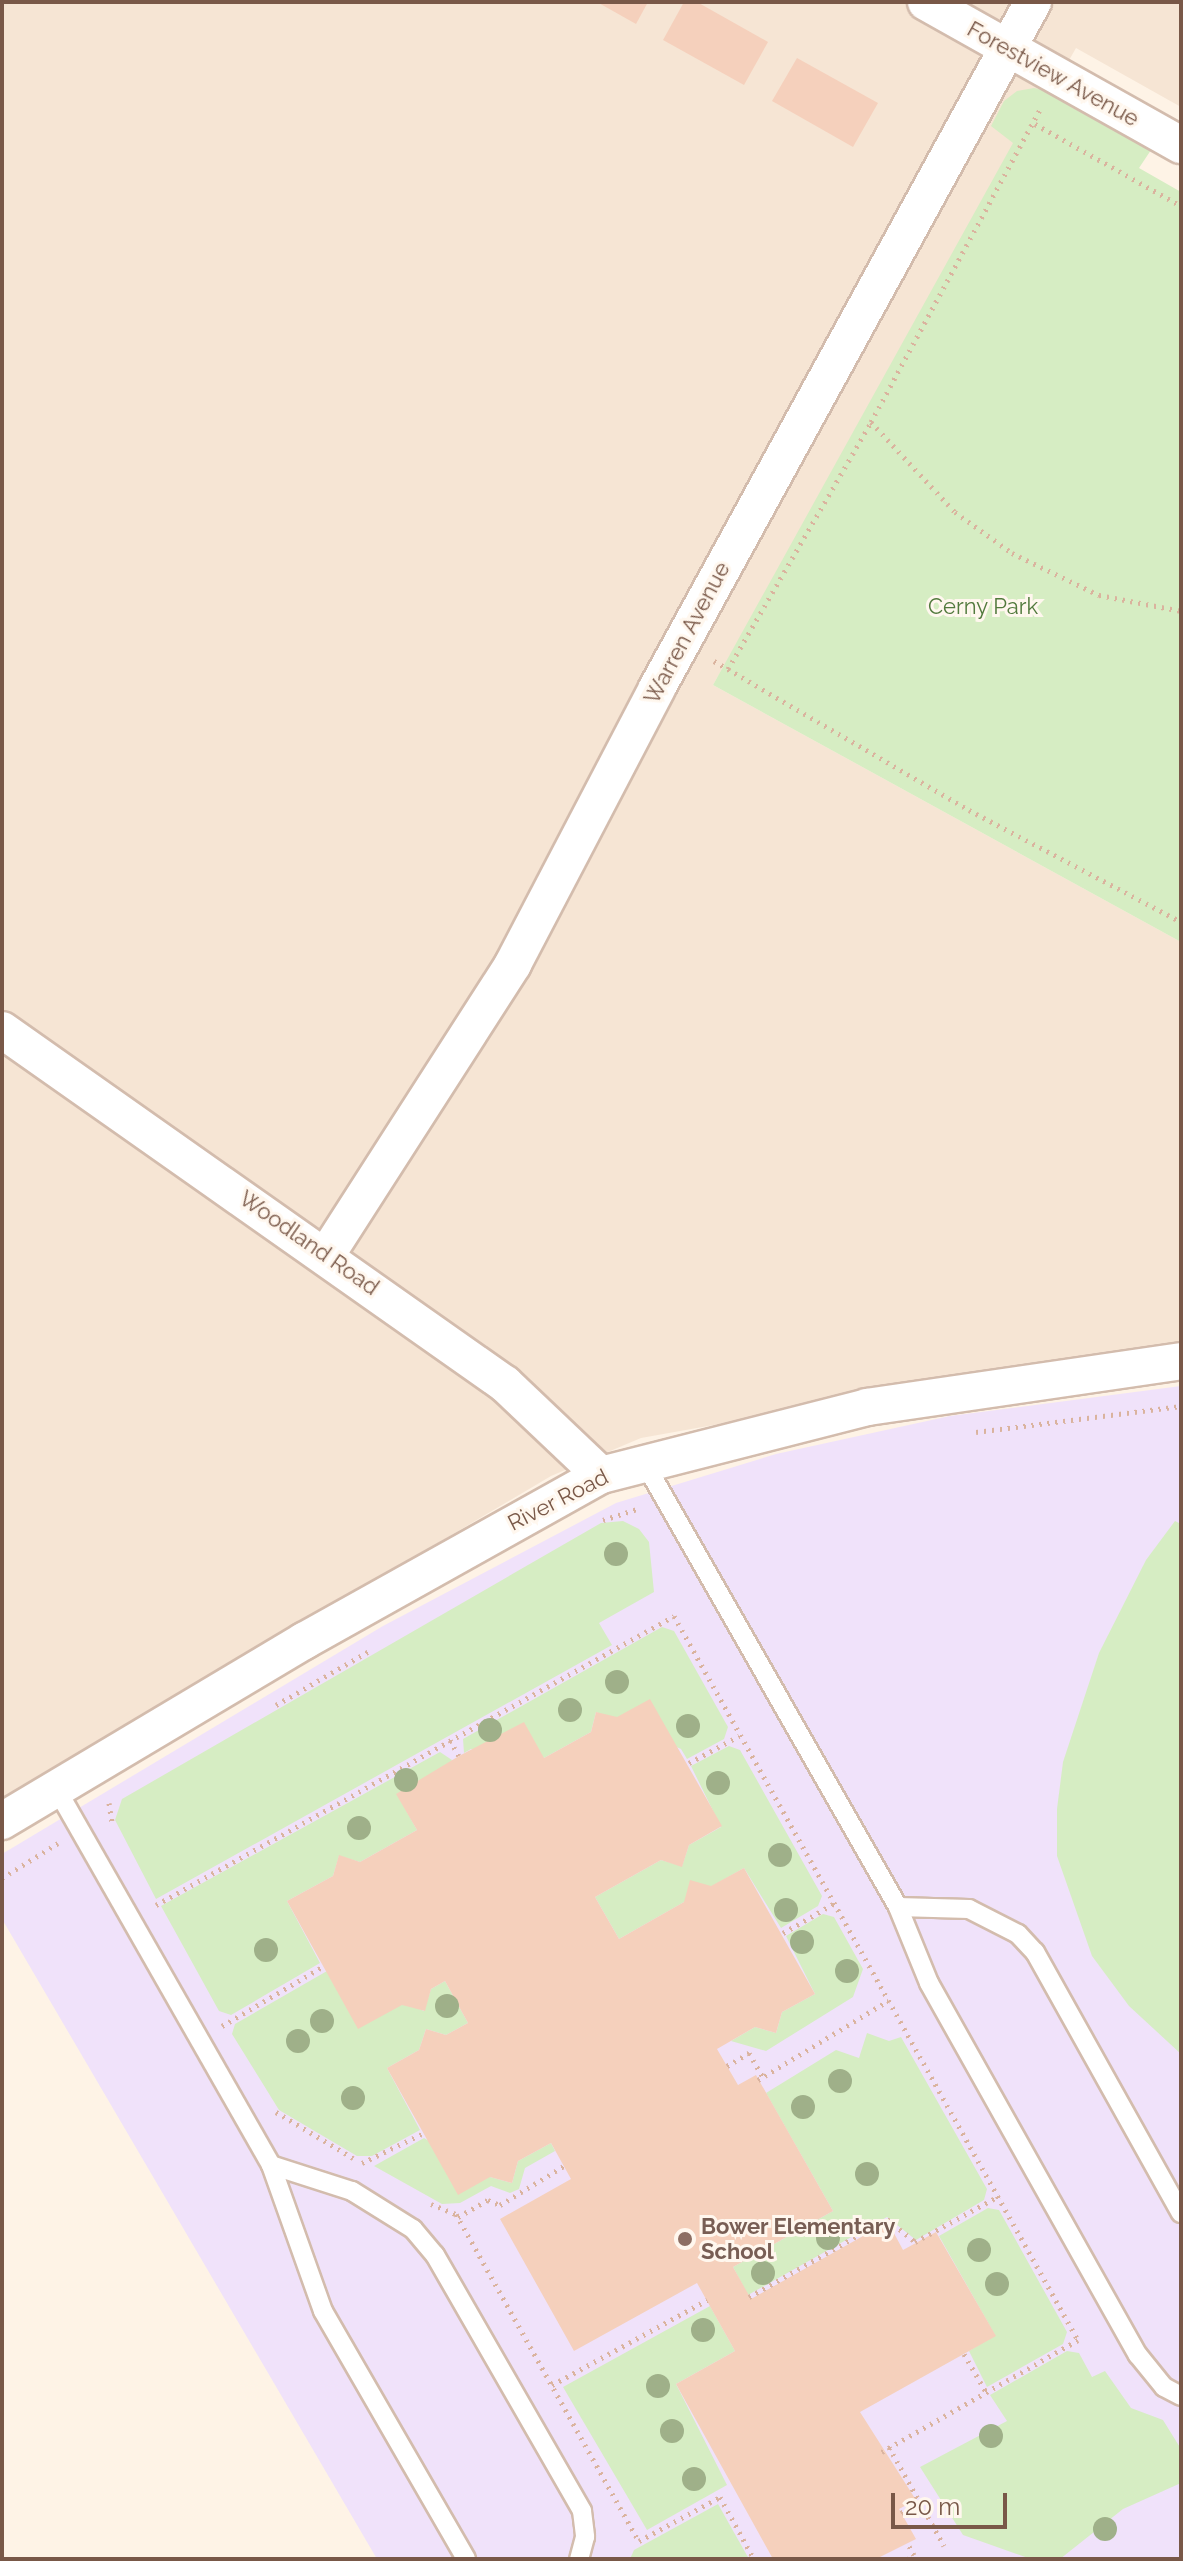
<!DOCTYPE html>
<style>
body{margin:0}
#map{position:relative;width:1183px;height:2561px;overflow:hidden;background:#fef3e6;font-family:Raleway,sans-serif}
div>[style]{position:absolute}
.residential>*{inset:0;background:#f6e5d4}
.education>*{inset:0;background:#f0e2fa}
.green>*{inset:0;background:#d6edc3}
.building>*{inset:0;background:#f5d0bc}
.path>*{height:5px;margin-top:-2.5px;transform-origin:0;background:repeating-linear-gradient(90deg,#dab39e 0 2px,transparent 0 8px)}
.roads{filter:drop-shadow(2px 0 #d3bcad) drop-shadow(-2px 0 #d3bcad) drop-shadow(0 2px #d3bcad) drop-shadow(0 -2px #d3bcad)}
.service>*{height:18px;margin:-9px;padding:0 9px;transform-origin:9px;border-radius:9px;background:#fff}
.minor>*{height:36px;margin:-18px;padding:0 18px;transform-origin:18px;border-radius:18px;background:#fff}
.trees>*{width:24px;height:24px;margin:-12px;border-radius:50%;background:#9fb089}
.dots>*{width:22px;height:22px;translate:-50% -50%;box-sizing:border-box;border:4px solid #fff7ee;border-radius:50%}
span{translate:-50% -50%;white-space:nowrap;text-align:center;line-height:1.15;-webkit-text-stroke:6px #fff7ee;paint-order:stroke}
.street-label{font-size:22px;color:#795848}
.park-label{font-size:22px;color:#527a3d}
.education-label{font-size:22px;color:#785e54;font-weight:700}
.left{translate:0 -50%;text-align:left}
.frame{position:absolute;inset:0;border:4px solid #795848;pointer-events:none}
.scale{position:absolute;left:891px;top:2493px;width:116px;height:36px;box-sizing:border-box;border:4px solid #795848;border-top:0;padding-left:10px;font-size:24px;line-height:28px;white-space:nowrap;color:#795848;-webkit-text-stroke:6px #fff7ee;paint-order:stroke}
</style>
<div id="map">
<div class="residential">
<div style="clip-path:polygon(2px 2px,1181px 2px,1181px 107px,1076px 48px,713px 685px,1181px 942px,1181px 1341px,641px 1438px,551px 1476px,2px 1801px)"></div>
</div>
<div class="education">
<div style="clip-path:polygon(1181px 1386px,1181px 2559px,377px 2559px,2px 1919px,2px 1854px,383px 1626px,616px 1503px,776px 1454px,950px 1416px)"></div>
</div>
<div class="green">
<div style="clip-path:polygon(1034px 88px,1056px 93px,1153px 147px,1139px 168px,1181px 192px,1181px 942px,713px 685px,1013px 143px,991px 126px,1004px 101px,1017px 91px)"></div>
<div style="clip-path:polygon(623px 1521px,639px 1529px,649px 1542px,654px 1592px,599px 1623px,612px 1645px,156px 1899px,115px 1820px,122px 1799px,601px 1523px)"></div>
<div style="clip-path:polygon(1175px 1521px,1181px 1524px,1181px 2054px,1129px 2006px,1092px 1956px,1057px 1856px,1057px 1809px,1063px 1762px,1099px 1653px,1146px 1560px)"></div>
<div style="clip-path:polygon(662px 1627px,674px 1631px,728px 1727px,724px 1739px,687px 1759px,681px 1749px,596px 1712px,591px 1732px,544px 1758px,471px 1749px,464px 1753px,463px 1739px)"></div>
<div style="clip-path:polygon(729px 1746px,740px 1750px,822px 1896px,818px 1906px,781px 1928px,744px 1868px,619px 1939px,595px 1897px,661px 1860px,682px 1866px,689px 1845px,721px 1827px,691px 1766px)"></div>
<div style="clip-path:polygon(440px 1752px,452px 1760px,449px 1765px,397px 1794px,417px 1830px,360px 1862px,339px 1856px,333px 1876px,287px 1901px,320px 1963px,231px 2015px,219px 2011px,161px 1906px)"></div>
<div style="clip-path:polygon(823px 1914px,834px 1917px,863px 1969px,853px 1997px,766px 2051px,731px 2041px,755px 2027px,776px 2033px,782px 2012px,815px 1994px,786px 1936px)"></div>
<div style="clip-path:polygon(327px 1971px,424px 2011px,431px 1989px,445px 1981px,468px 2023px,446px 2035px,426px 2029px,419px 2050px,387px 2068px,420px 2130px,372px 2156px,357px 2156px,279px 2110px,232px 2034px,235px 2024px)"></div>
<div style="clip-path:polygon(867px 2033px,889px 2041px,901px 2037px,987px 2189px,984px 2200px,916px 2240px,887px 2217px,748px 2295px,733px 2267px,833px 2211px,766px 2093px,836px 2050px,859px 2058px)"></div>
<div style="clip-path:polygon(424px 2138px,490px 2177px,512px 2183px,518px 2161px,551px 2143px,555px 2151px,525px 2168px,519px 2189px,510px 2193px,491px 2186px,460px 2203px,442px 2204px,374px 2166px)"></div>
<div style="clip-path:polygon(988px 2208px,999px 2210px,1067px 2332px,1063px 2344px,987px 2387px,969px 2351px,995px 2335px,939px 2236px)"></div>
<div style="clip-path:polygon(710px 2306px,735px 2351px,676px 2384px,727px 2485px,647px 2530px,563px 2387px)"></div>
<div style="clip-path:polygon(1067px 2351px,1079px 2353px,1092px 2377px,1105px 2371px,1131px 2408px,1163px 2420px,1181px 2449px,1181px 2483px,1123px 2509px,1060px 2559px,1031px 2559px,963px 2535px,920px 2467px,1007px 2421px,990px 2395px)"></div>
<div style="clip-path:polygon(718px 2504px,749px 2559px,630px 2559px,634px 2550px)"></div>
</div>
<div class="building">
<div style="clip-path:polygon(597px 2px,648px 2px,636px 24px)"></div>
<div style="clip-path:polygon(684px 2px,697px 2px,768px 42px,744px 85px,663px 40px)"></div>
<div style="clip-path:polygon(797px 58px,878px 103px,853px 147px,772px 101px)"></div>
<div style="clip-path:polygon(650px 1699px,722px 1826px,689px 1845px,682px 1867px,661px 1860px,595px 1897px,619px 1939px,684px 1902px,690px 1880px,711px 1886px,744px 1868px,815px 1994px,782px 2012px,776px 2033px,755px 2027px,717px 2049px,738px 2085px,756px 2075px,833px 2211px,733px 2267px,751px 2299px,888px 2222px,903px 2250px,936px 2232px,996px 2336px,860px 2412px,916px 2500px,899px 2509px,916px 2539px,876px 2559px,773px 2559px,676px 2384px,735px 2351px,697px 2283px,574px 2351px,500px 2219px,571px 2179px,551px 2143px,518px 2161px,512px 2183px,490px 2177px,458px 2195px,387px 2068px,419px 2050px,426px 2029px,446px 2035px,468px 2023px,445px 1981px,431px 1989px,425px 2011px,402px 2005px,358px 2029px,287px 1901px,333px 1876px,339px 1855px,360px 1862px,417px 1830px,396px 1794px,459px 1756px,524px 1722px,544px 1758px,591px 1732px,596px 1712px,617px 1717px)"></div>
</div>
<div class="path">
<div style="left:1035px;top:124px;width:167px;rotate:29.3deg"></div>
<div style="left:871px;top:422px;width:123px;rotate:47deg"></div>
<div style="left:955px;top:512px;width:70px;rotate:35.7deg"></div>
<div style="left:1012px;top:553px;width:97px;rotate:25.8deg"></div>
<div style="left:1099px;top:595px;width:84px;rotate:11deg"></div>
<div style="left:714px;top:661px;width:295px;rotate:30.3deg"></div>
<div style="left:969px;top:810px;width:240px;rotate:27.8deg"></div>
<div style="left:728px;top:669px;width:285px;rotate:-59.9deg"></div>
<div style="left:871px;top:422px;width:357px;rotate:-61.6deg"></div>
<div style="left:976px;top:1432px;width:207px;rotate:-7.2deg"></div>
<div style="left:603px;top:1520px;width:38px;rotate:-18deg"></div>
<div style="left:276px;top:1705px;width:110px;rotate:-30.1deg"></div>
<div style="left:450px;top:1740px;width:18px;rotate:61deg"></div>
<div style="left:689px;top:1763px;width:57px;rotate:-28.4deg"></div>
<div style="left:109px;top:1803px;width:19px;rotate:81deg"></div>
<div style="left:2px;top:1878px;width:66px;rotate:-32deg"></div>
<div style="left:156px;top:1905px;width:593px;rotate:-29.16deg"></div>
<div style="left:674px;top:1616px;width:829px;rotate:60.84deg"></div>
<div style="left:1078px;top:2340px;width:226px;rotate:150.3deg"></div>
<div style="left:783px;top:1933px;width:60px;rotate:-30deg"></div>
<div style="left:222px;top:2026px;width:116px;rotate:-30.5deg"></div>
<div style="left:727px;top:2066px;width:26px;rotate:-31deg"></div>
<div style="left:749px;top:2053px;width:28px;rotate:60deg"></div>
<div style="left:758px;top:2080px;width:153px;rotate:-31.4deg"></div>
<div style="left:276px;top:2112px;width:90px;rotate:30.9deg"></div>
<div style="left:362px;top:2163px;width:67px;rotate:-25.8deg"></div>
<div style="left:431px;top:2204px;width:27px;rotate:22deg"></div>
<div style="left:456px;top:2214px;width:375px;rotate:60.8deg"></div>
<div style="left:639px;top:2541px;width:92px;rotate:-28.5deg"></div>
<div style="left:720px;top:2497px;width:71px;rotate:61.3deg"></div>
<div style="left:458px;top:2217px;width:34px;rotate:-30deg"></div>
<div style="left:488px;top:2200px;width:13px;rotate:23deg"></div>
<div style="left:500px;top:2205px;width:75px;rotate:-31.4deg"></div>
<div style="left:749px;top:2297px;width:159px;rotate:-29.5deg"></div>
<div style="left:887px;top:2219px;width:36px;rotate:39deg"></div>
<div style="left:915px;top:2242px;width:96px;rotate:-28.7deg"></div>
<div style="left:964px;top:2354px;width:44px;rotate:59.9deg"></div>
<div style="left:552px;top:2385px;width:177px;rotate:-28.7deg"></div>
<div style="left:889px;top:2447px;width:113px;rotate:60.9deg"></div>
<div style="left:901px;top:2513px;width:22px;rotate:-30deg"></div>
<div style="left:908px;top:2559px;width:7px;rotate:-34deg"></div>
<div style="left:914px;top:2555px;width:13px;rotate:-119deg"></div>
</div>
<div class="roads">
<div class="service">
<div style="left:644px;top:1462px;width:512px;rotate:60.28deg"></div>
<div style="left:898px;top:1907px;width:82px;rotate:67.8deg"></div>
<div style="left:929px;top:1983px;width:427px;rotate:60.7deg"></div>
<div style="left:1138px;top:2355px;width:41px;rotate:50.9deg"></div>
<div style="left:1164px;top:2387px;width:19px;rotate:28deg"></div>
<div style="left:56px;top:1788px;width:434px;rotate:60.3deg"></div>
<div style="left:271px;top:2165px;width:155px;rotate:70.4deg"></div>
<div style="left:323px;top:2311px;width:286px;rotate:60deg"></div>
<div style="left:898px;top:1907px;width:71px;rotate:1.6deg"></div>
<div style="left:969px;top:1909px;width:55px;rotate:27deg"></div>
<div style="left:1018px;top:1934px;width:25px;rotate:47deg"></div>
<div style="left:1035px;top:1952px;width:299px;rotate:60.8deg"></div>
<div style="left:271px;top:2165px;width:85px;rotate:17.8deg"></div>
<div style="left:352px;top:2191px;width:72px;rotate:31.9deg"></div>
<div style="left:413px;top:2229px;width:34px;rotate:50deg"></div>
<div style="left:435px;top:2255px;width:295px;rotate:60.1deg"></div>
<div style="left:582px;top:2511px;width:26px;rotate:83deg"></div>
<div style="left:585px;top:2537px;width:23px;rotate:105deg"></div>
</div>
<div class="minor">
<div style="left:926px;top:2px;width:292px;rotate:29.3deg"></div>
<div style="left:2px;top:1030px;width:615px;rotate:35.14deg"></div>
<div style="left:505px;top:1384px;width:132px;rotate:43.5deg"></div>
<div style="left:327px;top:1254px;width:345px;rotate:-57.3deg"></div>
<div style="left:513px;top:964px;width:311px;rotate:-62.4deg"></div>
<div style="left:657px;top:688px;width:782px;rotate:-61.27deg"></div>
<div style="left:2px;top:1821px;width:352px;rotate:-30.8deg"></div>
<div style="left:304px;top:1641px;width:340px;rotate:-29.2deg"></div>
<div style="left:601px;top:1475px;width:275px;rotate:-14.3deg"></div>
<div style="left:867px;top:1407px;width:317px;rotate:-8.3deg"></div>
</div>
</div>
<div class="trees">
<div style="left:616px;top:1554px"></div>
<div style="left:617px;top:1682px"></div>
<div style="left:570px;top:1710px"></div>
<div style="left:688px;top:1726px"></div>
<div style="left:490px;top:1730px"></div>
<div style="left:406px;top:1780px"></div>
<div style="left:718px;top:1783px"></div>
<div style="left:359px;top:1828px"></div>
<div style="left:780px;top:1855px"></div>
<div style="left:786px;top:1910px"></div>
<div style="left:802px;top:1942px"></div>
<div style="left:266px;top:1950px"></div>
<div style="left:847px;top:1971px"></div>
<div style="left:447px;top:2006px"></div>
<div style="left:322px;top:2021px"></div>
<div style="left:298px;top:2041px"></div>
<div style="left:840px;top:2081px"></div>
<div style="left:353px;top:2098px"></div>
<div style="left:803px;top:2107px"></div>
<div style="left:867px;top:2174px"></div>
<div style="left:828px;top:2238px"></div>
<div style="left:979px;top:2250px"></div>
<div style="left:763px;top:2273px"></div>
<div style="left:997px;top:2284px"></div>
<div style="left:703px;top:2330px"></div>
<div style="left:658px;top:2386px"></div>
<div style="left:672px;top:2431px"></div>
<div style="left:991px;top:2436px"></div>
<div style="left:694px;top:2479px"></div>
<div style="left:1105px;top:2529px"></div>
</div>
<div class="dots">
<div style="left:685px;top:2239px;background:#8d6e63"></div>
</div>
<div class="street-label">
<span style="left:1053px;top:74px;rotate:29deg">Forestview Avenue</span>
<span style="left:687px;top:633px;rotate:-62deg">Warren Avenue</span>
<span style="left:309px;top:1243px;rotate:35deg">Woodland Road</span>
<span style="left:558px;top:1500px;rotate:-27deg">River Road</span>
</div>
<div class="park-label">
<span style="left:983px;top:607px">Cerny Park</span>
</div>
<div class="education-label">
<span class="left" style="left:701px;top:2239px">Bower Elementary<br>School</span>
</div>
<div class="frame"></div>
<div class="scale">20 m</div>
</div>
